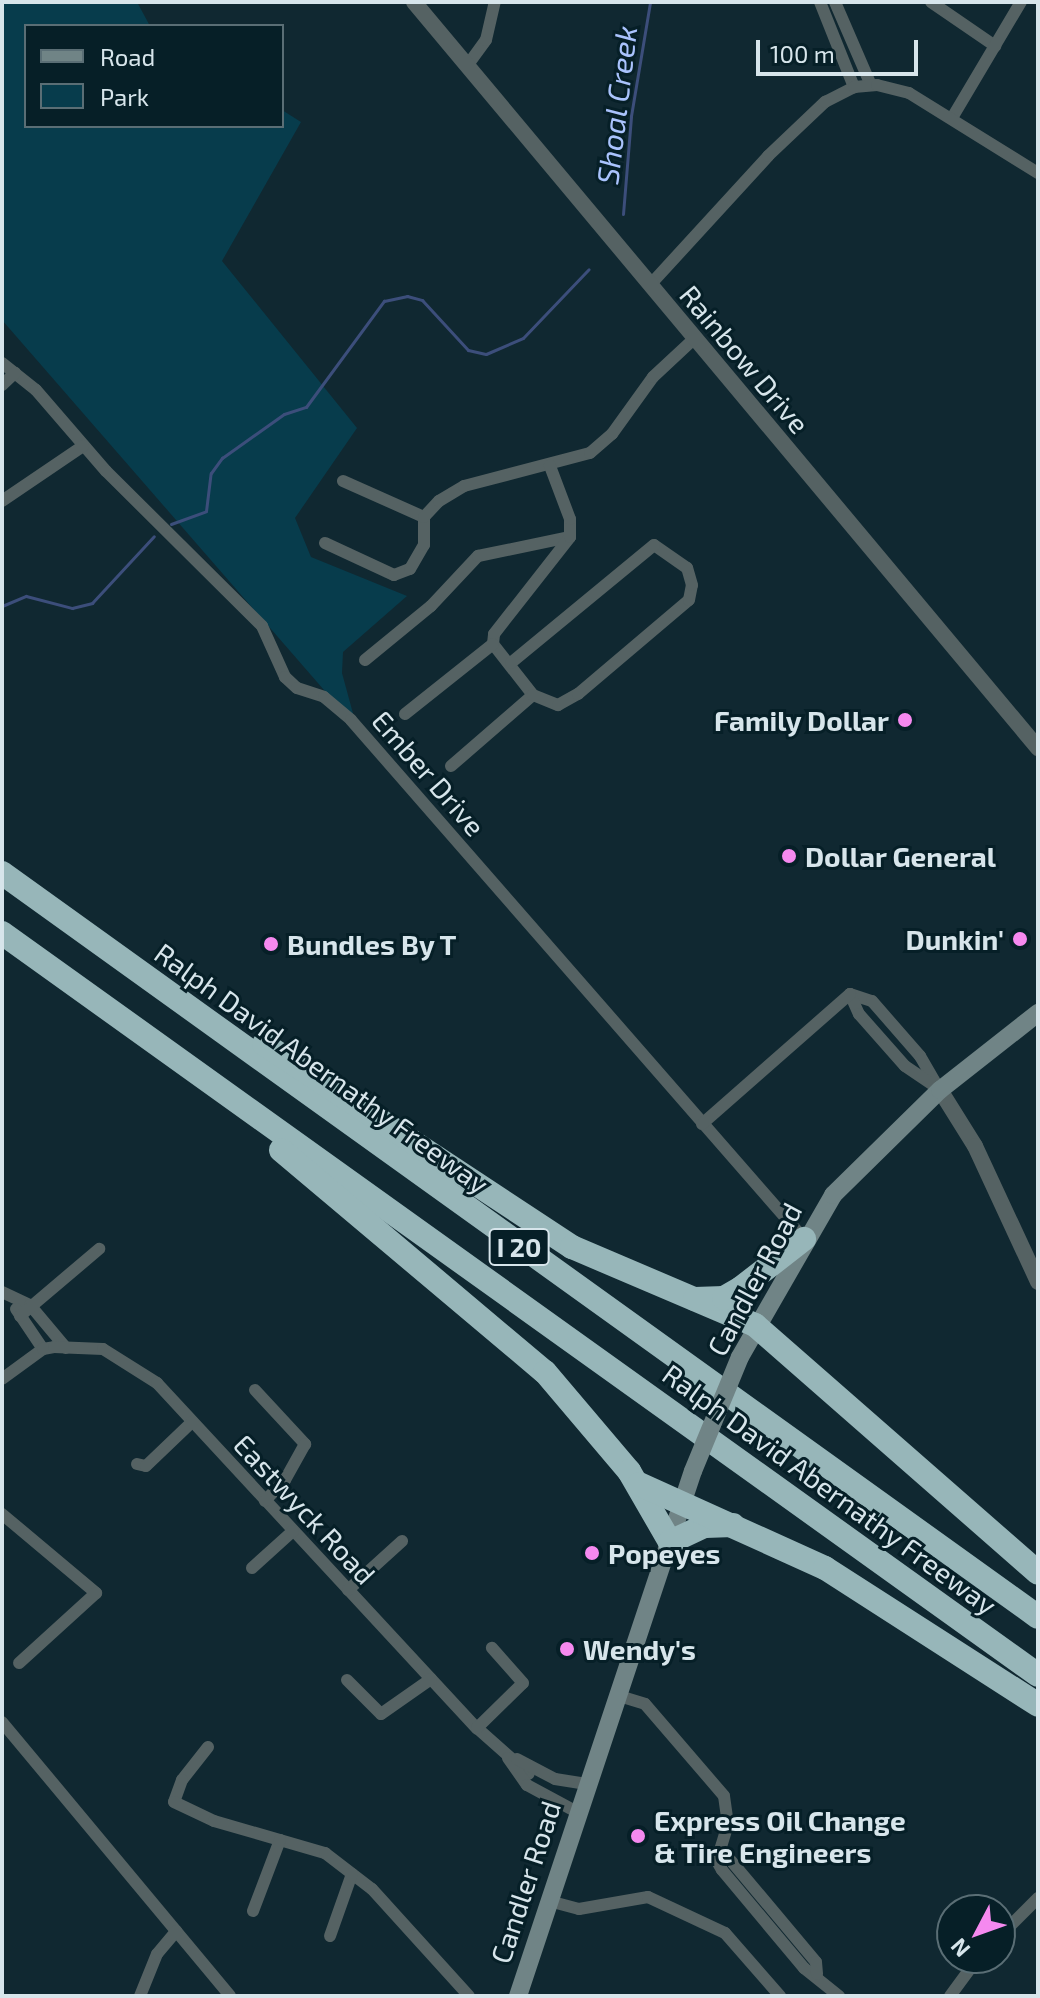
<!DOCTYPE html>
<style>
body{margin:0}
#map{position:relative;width:1040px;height:1998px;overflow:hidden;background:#102831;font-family:"Exo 2",sans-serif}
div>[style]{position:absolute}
.green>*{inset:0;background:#073c4c}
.stream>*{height:3px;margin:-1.5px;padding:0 1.5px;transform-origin:1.5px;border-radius:1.5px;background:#3c4e7b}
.minor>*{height:12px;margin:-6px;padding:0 6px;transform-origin:6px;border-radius:6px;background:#556263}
.tertiary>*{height:16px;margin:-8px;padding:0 8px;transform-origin:8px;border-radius:8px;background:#556263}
.secondary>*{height:18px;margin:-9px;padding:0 9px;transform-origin:9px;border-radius:9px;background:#708486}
.motorway>*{height:24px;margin:-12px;padding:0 12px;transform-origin:12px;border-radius:12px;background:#97b6b9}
.secondary-bridge>*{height:18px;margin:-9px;padding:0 9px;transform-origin:9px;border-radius:9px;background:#708486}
.dots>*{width:22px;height:22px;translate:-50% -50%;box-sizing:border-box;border:4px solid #061f27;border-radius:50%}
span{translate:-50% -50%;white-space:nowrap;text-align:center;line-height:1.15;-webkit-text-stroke:6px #061f27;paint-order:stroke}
.shield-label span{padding:2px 6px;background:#061f27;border:2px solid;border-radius:6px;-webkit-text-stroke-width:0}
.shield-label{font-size:26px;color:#d7e5eb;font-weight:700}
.street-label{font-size:28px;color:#d7e5eb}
.poi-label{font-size:28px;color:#d7e5eb;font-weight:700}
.right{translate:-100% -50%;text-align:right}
.left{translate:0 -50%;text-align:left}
.water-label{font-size:30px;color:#aac3fd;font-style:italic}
.frame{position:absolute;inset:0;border:4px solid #d7e5eb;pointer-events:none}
.legend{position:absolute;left:24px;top:24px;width:260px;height:104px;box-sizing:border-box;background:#061f27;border:2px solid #5a6e75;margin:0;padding:10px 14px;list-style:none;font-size:24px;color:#d7e5eb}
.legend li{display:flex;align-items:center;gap:16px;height:40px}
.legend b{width:40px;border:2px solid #5a6e75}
.north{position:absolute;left:936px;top:1894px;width:80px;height:80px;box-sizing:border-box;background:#061f27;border:2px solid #5a6e75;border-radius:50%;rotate:229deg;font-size:22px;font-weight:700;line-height:32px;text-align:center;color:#d7e5eb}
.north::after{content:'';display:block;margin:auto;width:28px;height:36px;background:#f589ef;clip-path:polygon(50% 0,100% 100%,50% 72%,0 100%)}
.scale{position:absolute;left:756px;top:40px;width:162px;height:36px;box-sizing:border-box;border:4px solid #d7e5eb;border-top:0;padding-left:10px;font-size:24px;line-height:28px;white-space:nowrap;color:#d7e5eb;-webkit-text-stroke:6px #061f27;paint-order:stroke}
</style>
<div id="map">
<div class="green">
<div style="clip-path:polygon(2px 2px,137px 2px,150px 26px,26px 26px,26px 126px,282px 126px,282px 110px,301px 122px,222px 261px,357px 428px,295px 518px,311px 557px,407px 596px,343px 652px,342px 673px,357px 728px,2px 320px)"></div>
</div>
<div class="stream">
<div style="left:623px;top:214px;width:98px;rotate:-85.3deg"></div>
<div style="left:631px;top:116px;width:116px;rotate:-80.5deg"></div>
<div style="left:171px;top:524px;width:37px;rotate:-20deg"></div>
<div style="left:206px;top:511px;width:38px;rotate:-83deg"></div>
<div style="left:211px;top:473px;width:19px;rotate:-54deg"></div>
<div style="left:222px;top:458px;width:76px;rotate:-35.4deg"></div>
<div style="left:284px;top:414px;width:23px;rotate:-18deg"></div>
<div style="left:306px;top:407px;width:132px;rotate:-53.7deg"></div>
<div style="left:384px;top:301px;width:24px;rotate:-12deg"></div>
<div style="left:407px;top:296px;width:16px;rotate:15deg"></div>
<div style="left:422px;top:300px;width:68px;rotate:47.4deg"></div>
<div style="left:468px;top:350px;width:18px;rotate:13deg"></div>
<div style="left:486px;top:354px;width:40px;rotate:-23.4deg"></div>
<div style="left:523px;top:338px;width:95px;rotate:-46.3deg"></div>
<div style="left:2px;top:606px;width:26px;rotate:-23deg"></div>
<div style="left:26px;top:596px;width:48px;rotate:14.6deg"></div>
<div style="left:72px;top:608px;width:21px;rotate:-14deg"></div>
<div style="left:92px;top:603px;width:91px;rotate:-47.2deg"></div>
</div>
<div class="minor">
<div style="left:820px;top:2px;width:92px;rotate:68.2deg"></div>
<div style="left:835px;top:2px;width:90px;rotate:66.6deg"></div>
<div style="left:931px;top:2px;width:78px;rotate:34.5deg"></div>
<div style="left:467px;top:66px;width:32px;rotate:-54deg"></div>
<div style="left:486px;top:40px;width:39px;rotate:-77deg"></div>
<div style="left:952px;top:118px;width:135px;rotate:-59.3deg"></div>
<div style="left:650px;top:285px;width:175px;rotate:-47.5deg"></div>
<div style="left:768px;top:156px;width:79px;rotate:-43.5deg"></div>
<div style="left:825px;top:102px;width:33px;rotate:-27deg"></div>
<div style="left:854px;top:87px;width:23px;rotate:-5deg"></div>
<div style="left:877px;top:85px;width:33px;rotate:14deg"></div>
<div style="left:909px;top:93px;width:152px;rotate:31.8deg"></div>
<div style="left:2px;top:363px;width:43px;rotate:38.5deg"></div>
<div style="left:36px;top:390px;width:107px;rotate:49.2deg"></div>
<div style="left:106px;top:471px;width:220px;rotate:44.8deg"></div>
<div style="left:262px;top:626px;width:56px;rotate:65.7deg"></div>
<div style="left:285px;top:677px;width:16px;rotate:43deg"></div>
<div style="left:297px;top:688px;width:28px;rotate:18deg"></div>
<div style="left:324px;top:697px;width:35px;rotate:40deg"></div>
<div style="left:351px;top:720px;width:689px;rotate:48.88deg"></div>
<div style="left:2px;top:385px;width:18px;rotate:-43deg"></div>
<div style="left:343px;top:481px;width:89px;rotate:24deg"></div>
<div style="left:2px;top:501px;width:98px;rotate:-34.2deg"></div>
<div style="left:325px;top:543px;width:76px;rotate:24.9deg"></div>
<div style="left:394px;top:575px;width:17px;rotate:-21deg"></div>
<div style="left:410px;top:569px;width:28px;rotate:-60deg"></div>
<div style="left:424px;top:545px;width:28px;rotate:-90deg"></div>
<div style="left:424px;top:517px;width:22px;rotate:-47deg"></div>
<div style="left:439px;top:501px;width:29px;rotate:-31deg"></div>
<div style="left:464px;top:486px;width:130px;rotate:-14.7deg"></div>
<div style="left:590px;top:453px;width:29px;rotate:-41deg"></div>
<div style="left:612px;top:434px;width:70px;rotate:-54.3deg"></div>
<div style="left:653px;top:377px;width:57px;rotate:-42.9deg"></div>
<div style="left:365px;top:660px;width:85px;rotate:-39.3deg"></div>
<div style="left:431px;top:606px;width:69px;rotate:-46.8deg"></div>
<div style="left:478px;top:556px;width:94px;rotate:-11.7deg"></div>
<div style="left:533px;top:695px;width:65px;rotate:-128.1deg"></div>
<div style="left:493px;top:644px;width:10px;rotate:-84deg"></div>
<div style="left:494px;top:634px;width:123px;rotate:-51.9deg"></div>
<div style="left:570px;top:537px;width:18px;rotate:-90deg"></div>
<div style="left:570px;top:519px;width:57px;rotate:-110.7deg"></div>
<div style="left:405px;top:714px;width:112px;rotate:-38.5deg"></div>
<div style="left:451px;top:766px;width:108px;rotate:-40.9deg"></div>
<div style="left:533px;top:695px;width:27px;rotate:22deg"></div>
<div style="left:558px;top:705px;width:23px;rotate:-29deg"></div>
<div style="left:578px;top:694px;width:145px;rotate:-40.3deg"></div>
<div style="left:689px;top:600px;width:15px;rotate:-79deg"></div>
<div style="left:692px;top:585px;width:18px;rotate:-106deg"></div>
<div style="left:687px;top:568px;width:40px;rotate:-145.1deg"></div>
<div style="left:654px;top:545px;width:185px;rotate:140.5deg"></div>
<div style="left:850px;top:994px;width:23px;rotate:18deg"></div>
<div style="left:872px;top:1001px;width:73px;rotate:48.9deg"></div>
<div style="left:920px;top:1056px;width:39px;rotate:60deg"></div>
<div style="left:850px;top:994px;width:22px;rotate:66deg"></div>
<div style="left:859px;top:1014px;width:69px;rotate:48.5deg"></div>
<div style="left:905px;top:1066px;width:37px;rotate:34deg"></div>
<div style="left:702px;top:1124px;width:197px;rotate:-41.3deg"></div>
<div style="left:2px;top:1292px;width:31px;rotate:25deg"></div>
<div style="left:30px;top:1305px;width:56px;rotate:50.1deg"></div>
<div style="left:16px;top:1309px;width:48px;rotate:56deg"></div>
<div style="left:20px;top:1316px;width:104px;rotate:-40.3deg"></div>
<div style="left:2px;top:1379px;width:51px;rotate:-36.2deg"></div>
<div style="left:43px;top:1349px;width:11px;rotate:-10deg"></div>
<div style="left:54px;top:1347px;width:49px;rotate:2.3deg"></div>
<div style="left:103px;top:1349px;width:64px;rotate:32.2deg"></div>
<div style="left:157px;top:1383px;width:471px;rotate:47.2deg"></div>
<div style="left:477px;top:1728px;width:69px;rotate:41.5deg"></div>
<div style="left:255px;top:1390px;width:74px;rotate:47.2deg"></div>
<div style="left:305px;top:1444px;width:41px;rotate:119.1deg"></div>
<div style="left:285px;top:1480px;width:29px;rotate:134deg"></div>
<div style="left:137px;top:1464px;width:9px;rotate:13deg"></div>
<div style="left:146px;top:1466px;width:64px;rotate:-43.7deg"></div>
<div style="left:2px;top:1514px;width:123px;rotate:40deg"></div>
<div style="left:96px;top:1593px;width:104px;rotate:137.7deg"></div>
<div style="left:252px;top:1568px;width:55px;rotate:-42.1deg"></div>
<div style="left:348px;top:1590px;width:73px;rotate:-42.2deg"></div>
<div style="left:347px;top:1680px;width:48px;rotate:45deg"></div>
<div style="left:381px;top:1714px;width:61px;rotate:-35deg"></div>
<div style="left:616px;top:1695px;width:30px;rotate:17deg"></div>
<div style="left:645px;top:1704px;width:121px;rotate:49.3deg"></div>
<div style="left:724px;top:1796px;width:28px;rotate:82deg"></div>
<div style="left:728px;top:1824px;width:39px;rotate:107deg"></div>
<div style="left:717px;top:1861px;width:10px;rotate:61deg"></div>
<div style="left:722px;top:1870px;width:128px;rotate:50.1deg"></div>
<div style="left:804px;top:1968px;width:45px;rotate:38.7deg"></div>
<div style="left:2px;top:1722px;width:356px;rotate:50.2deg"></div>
<div style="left:477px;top:1728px;width:64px;rotate:-44.4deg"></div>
<div style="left:523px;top:1683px;width:47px;rotate:-131.5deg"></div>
<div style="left:208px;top:1747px;width:42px;rotate:128.2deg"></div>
<div style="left:182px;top:1780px;width:23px;rotate:110deg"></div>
<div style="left:174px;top:1802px;width:44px;rotate:25.4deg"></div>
<div style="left:214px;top:1821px;width:116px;rotate:16.1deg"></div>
<div style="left:325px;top:1853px;width:59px;rotate:37.5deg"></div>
<div style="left:372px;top:1889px;width:144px;rotate:47.8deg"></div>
<div style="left:508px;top:1758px;width:33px;rotate:55deg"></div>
<div style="left:527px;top:1785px;width:57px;rotate:28.4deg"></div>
<div style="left:517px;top:1759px;width:43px;rotate:27.8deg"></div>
<div style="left:555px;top:1779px;width:32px;rotate:9deg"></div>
<div style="left:722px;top:1850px;width:146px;rotate:50deg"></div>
<div style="left:816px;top:1962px;width:12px;rotate:85deg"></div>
<div style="left:549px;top:1901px;width:31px;rotate:15deg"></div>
<div style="left:579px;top:1909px;width:70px;rotate:-9.9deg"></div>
<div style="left:648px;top:1897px;width:85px;rotate:25.1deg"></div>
<div style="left:725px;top:1933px;width:84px;rotate:48.9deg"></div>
<div style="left:253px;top:1911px;width:76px;rotate:-69.2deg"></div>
<div style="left:330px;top:1936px;width:66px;rotate:-70.5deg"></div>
<div style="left:1000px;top:1936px;width:54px;rotate:-45deg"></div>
<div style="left:140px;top:1996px;width:45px;rotate:-68deg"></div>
<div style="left:157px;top:1954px;width:30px;rotate:-50deg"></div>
<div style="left:950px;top:1996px;width:47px;rotate:-53.6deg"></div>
</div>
<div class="tertiary">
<div style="left:414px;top:2px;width:973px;rotate:50.09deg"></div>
<div style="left:940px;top:1090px;width:66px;rotate:58deg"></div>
<div style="left:975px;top:1146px;width:150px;rotate:65.1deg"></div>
</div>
<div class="secondary">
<div style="left:740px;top:1357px;width:187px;rotate:-60.1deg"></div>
<div style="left:833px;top:1195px;width:150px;rotate:-44.5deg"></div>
<div style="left:940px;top:1090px;width:125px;rotate:-38.2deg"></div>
<div style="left:518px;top:1996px;width:553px;rotate:-71.57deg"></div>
</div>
<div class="motorway">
<div style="left:2px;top:873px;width:1275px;rotate:35.68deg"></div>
<div style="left:2px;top:933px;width:1274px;rotate:35.61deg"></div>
<div style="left:264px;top:1044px;width:369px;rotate:33.4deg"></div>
<div style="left:572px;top:1247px;width:199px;rotate:23.1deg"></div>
<div style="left:755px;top:1325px;width:376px;rotate:41.2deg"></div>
<div style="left:281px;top:1150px;width:345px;rotate:40.1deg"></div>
<div style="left:545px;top:1372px;width:130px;rotate:49.7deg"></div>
<div style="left:629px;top:1471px;width:82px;rotate:60deg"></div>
<div style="left:670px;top:1542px;width:38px;rotate:-25deg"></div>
<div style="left:705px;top:1526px;width:28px;rotate:-2deg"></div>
<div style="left:695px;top:1299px;width:29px;rotate:-2deg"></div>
<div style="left:724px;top:1298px;width:20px;rotate:-30deg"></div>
<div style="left:741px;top:1288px;width:80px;rotate:-37.9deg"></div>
<div style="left:639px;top:1484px;width:204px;rotate:24.3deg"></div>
<div style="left:825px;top:1568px;width:253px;rotate:32.7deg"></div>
</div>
<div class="secondary-bridge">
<div style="left:693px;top:1471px;width:123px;rotate:-67.6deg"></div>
</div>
<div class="dots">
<div style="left:905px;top:720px;background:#f589ef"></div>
<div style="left:789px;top:856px;background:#f589ef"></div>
<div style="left:1020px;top:939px;background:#f589ef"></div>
<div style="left:271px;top:944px;background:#f589ef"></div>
<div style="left:592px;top:1553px;background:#f589ef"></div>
<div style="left:567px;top:1649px;background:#f589ef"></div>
<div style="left:638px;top:1836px;background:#f589ef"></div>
</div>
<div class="shield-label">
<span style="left:519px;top:1247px">I 20</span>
</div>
<div class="street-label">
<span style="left:745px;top:359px;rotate:50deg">Rainbow Drive</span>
<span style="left:429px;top:773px;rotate:49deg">Ember Drive</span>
<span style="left:322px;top:1068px;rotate:36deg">Ralph David Abernathy Freeway</span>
<span style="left:754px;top:1279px;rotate:-62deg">Candler Road</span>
<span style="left:830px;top:1489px;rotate:36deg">Ralph David Abernathy Freeway</span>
<span style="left:305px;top:1509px;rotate:47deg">Eastwyck Road</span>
<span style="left:525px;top:1882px;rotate:-72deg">Candler Road</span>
</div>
<div class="poi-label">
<span class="right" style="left:889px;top:720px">Family Dollar</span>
<span class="left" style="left:805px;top:856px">Dollar General</span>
<span class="right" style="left:1004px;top:939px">Dunkin'</span>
<span class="left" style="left:287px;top:944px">Bundles By T</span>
<span class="left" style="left:608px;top:1553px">Popeyes</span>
<span class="left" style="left:583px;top:1649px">Wendy's</span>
<span class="left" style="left:654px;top:1836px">Express Oil Change<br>&amp; Tire Engineers</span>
</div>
<div class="water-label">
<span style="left:616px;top:105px;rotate:-83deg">Shoal Creek</span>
</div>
<div class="frame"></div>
<ul class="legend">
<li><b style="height:10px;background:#708486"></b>Road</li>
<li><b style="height:22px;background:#073c4c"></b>Park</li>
</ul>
<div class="north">N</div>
<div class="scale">100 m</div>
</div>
